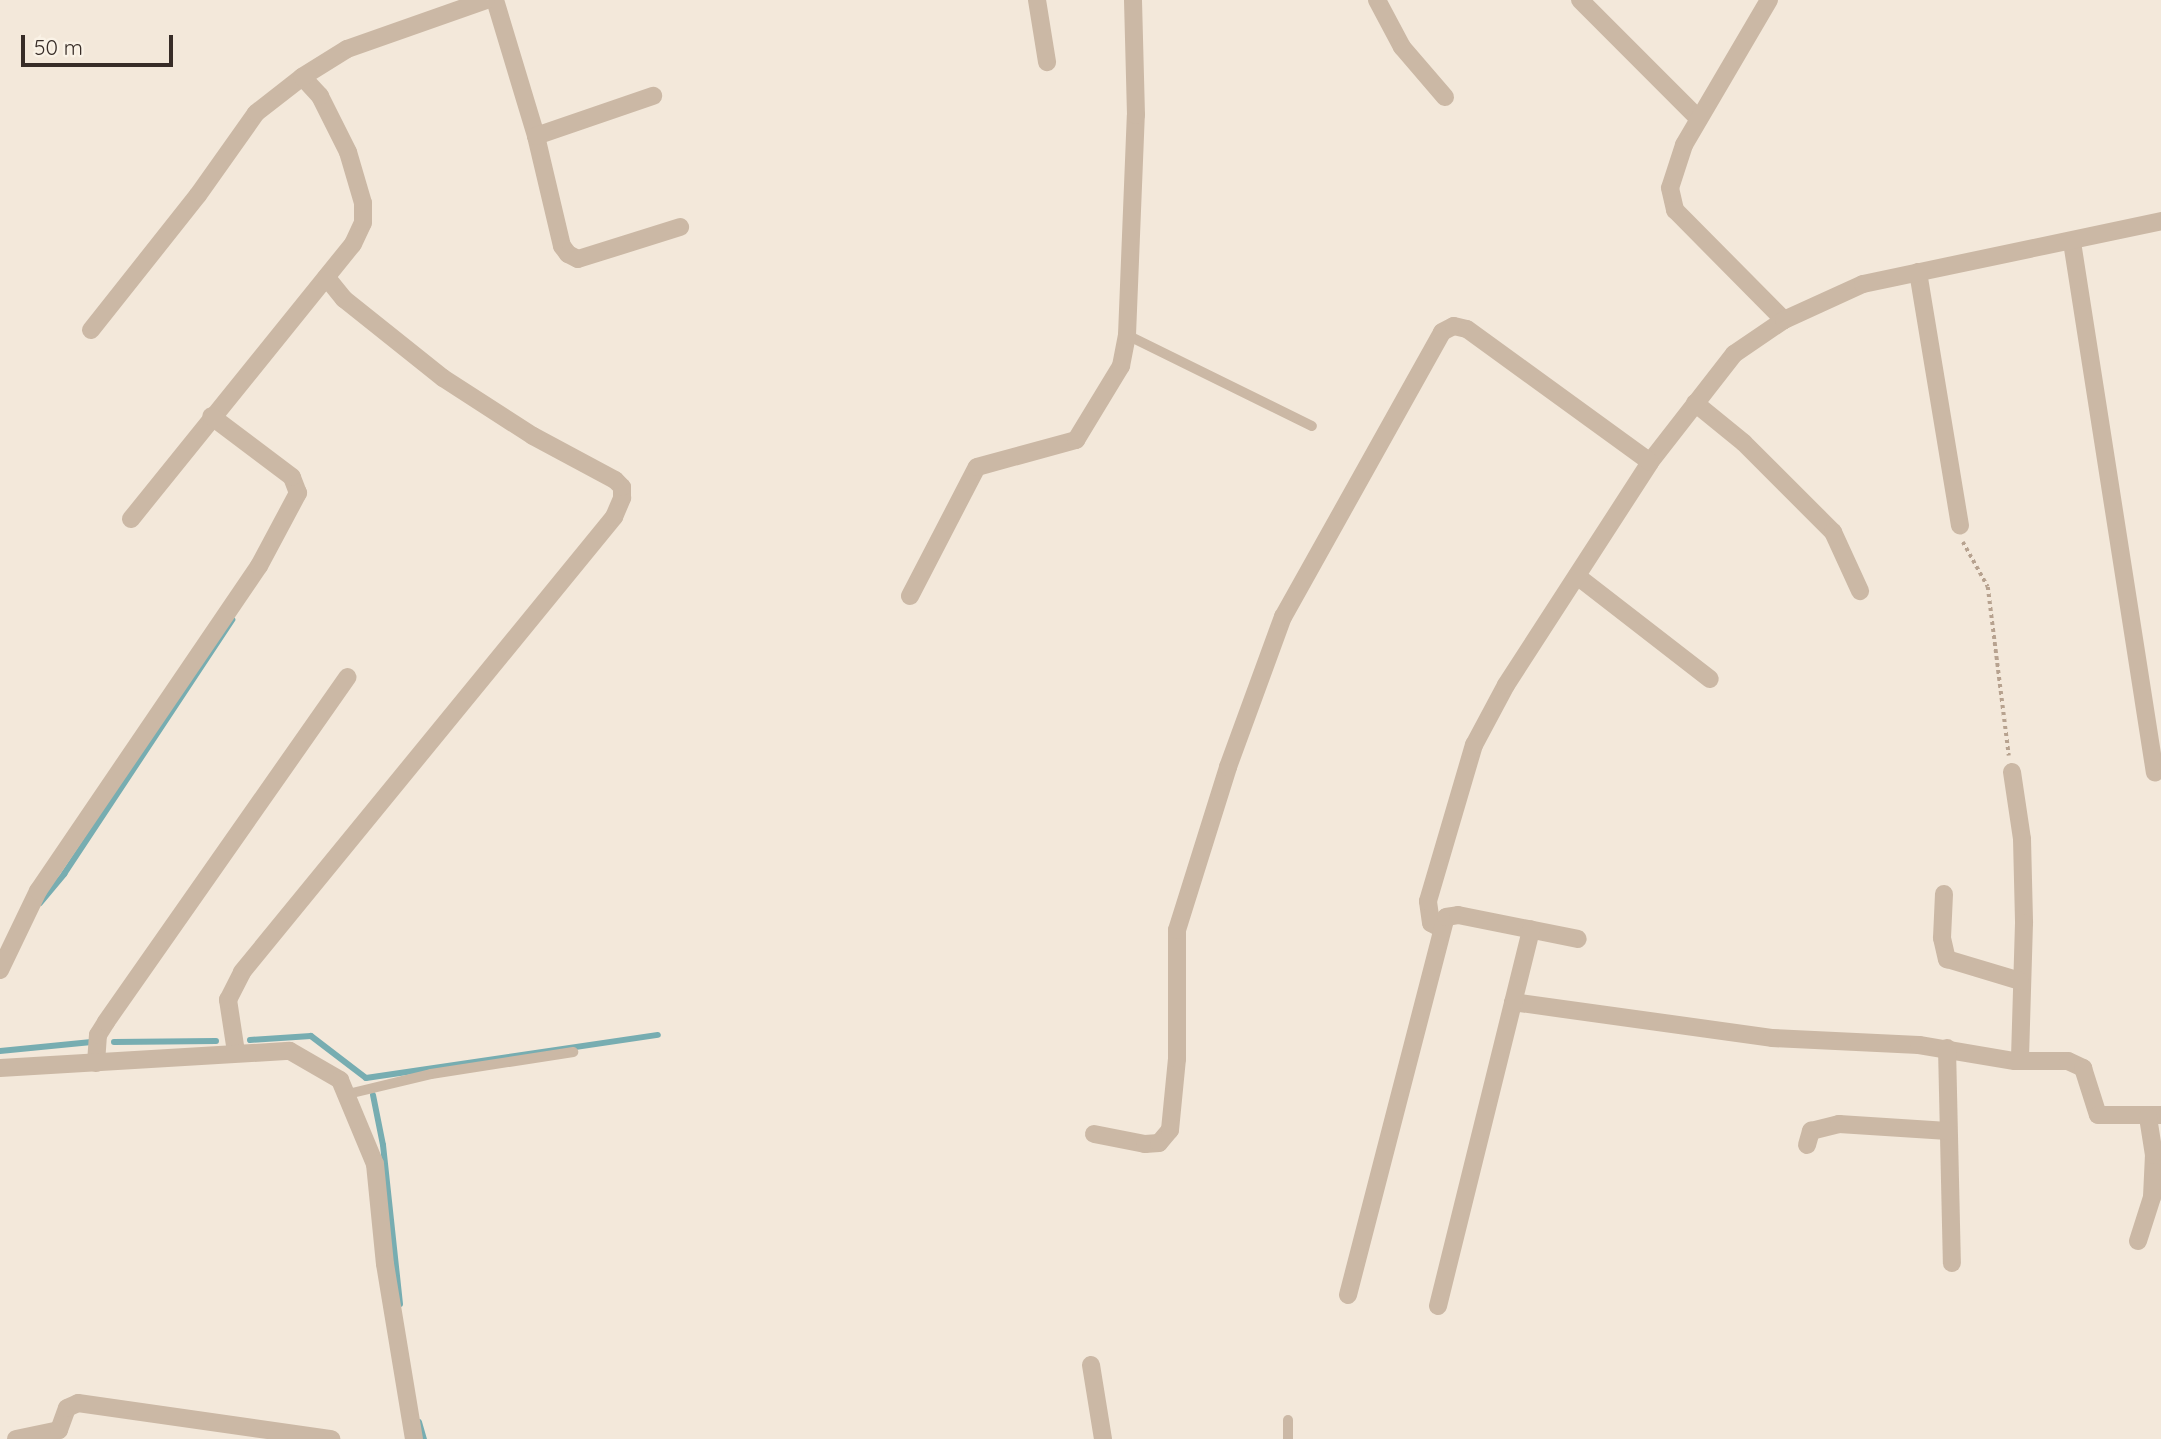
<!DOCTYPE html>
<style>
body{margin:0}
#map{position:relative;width:2161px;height:1439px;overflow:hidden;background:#f3e8da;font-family:Quicksand,sans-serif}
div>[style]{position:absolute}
.stream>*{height:6px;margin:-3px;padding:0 3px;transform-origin:3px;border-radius:3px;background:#77adb1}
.path>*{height:3.5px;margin-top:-1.75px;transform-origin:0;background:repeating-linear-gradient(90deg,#b7a28f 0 3.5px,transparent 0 7px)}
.lane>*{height:10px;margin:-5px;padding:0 5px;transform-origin:5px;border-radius:5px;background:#cbb8a5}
.street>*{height:18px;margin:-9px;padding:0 9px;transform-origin:9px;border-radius:9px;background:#cbb8a5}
span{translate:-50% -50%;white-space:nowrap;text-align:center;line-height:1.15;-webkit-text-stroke:5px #faf2e6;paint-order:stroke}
.scale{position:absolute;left:21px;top:35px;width:152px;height:32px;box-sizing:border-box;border:4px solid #372c27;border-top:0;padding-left:9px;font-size:21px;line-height:24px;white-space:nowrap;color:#372c27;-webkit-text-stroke:5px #faf2e6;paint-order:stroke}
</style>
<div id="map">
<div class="stream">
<div style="left:40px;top:903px;width:38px;rotate:-50deg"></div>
<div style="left:64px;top:874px;width:305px;rotate:-56.5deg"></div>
<div style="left:250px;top:1040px;width:61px;rotate:-3.8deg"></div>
<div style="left:311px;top:1036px;width:69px;rotate:37.4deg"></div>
<div style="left:366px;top:1078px;width:295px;rotate:-8.4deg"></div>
<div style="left:114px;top:1042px;width:102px;rotate:-0.6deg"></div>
<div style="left:0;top:1051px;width:92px;rotate:-5.6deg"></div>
<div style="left:373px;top:1095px;width:51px;rotate:78.7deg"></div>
<div style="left:383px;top:1145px;width:160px;rotate:83.9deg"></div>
<div style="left:419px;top:1422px;width:18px;rotate:74deg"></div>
</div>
<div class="path">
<div style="left:1963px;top:542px;width:51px;rotate:60.9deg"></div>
<div style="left:1988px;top:587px;width:170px;rotate:82.9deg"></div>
</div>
<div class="lane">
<div style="left:1127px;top:335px;width:206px;rotate:26.2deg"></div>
<div style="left:348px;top:1094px;width:85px;rotate:-13.5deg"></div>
<div style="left:431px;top:1074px;width:144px;rotate:-8.8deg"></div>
<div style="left:1288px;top:1439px;width:19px;rotate:-90deg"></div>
</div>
<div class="street">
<div style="left:495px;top:0;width:142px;rotate:73.2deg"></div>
<div style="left:536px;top:136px;width:113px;rotate:76.7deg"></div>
<div style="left:562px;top:246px;width:10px;rotate:53deg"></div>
<div style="left:568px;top:254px;width:11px;rotate:27deg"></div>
<div style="left:578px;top:259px;width:107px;rotate:-17.4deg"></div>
<div style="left:1037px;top:0;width:63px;rotate:80.8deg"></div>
<div style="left:1377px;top:0;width:53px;rotate:62deg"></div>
<div style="left:1402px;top:47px;width:66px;rotate:49.3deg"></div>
<div style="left:1580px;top:0;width:168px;rotate:45deg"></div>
<div style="left:1769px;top:0;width:168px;rotate:120.4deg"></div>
<div style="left:1684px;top:145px;width:45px;rotate:108deg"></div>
<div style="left:1670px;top:188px;width:23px;rotate:77deg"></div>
<div style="left:1675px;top:210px;width:155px;rotate:45.3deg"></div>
<div style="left:536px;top:136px;width:124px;rotate:-18.9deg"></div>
<div style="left:2072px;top:242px;width:537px;rotate:81.12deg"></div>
<div style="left:1918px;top:272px;width:257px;rotate:80.6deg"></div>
<div style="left:91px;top:330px;width:172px;rotate:-51.6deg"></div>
<div style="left:198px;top:195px;width:100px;rotate:-54.7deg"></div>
<div style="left:256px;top:113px;width:58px;rotate:-38deg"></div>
<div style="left:1695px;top:403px;width:63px;rotate:39.2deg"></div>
<div style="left:1744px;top:443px;width:126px;rotate:45deg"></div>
<div style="left:1833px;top:532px;width:65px;rotate:65.4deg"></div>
<div style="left:131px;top:519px;width:353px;rotate:-51.1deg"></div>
<div style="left:353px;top:244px;width:23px;rotate:-65deg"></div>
<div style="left:363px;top:223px;width:20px;rotate:-90deg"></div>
<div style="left:363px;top:203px;width:53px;rotate:-106.4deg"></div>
<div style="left:348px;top:152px;width:63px;rotate:-116.6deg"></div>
<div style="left:320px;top:96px;width:26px;rotate:-133deg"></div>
<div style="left:302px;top:77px;width:53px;rotate:-31.9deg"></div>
<div style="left:347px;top:49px;width:147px;rotate:-19.4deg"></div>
<div style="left:1577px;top:576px;width:168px;rotate:37.8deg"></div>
<div style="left:910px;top:596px;width:145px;rotate:-62.6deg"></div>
<div style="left:977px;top:467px;width:103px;rotate:-15.3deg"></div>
<div style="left:1076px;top:440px;width:87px;rotate:-58.7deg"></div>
<div style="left:1121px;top:366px;width:32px;rotate:-79deg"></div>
<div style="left:1127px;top:335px;width:220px;rotate:-87.7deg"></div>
<div style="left:1136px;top:115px;width:115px;rotate:-91.5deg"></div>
<div style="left:2012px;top:772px;width:68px;rotate:81.5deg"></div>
<div style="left:2022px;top:839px;width:84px;rotate:88.6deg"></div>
<div style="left:2024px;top:923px;width:138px;rotate:91.7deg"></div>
<div style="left:1944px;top:894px;width:44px;rotate:92.6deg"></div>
<div style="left:1942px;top:938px;width:22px;rotate:77deg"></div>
<div style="left:1947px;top:959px;width:76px;rotate:16.8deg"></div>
<div style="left:1440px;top:928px;width:10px;rotate:-151deg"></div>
<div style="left:1431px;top:923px;width:22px;rotate:-98deg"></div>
<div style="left:1428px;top:901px;width:163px;rotate:-73.6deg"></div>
<div style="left:1474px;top:745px;width:68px;rotate:-61.9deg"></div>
<div style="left:1506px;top:685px;width:265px;rotate:-57.1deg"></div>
<div style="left:1650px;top:462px;width:137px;rotate:-52.1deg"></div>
<div style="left:1734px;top:354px;width:60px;rotate:-34.2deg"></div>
<div style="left:1784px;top:320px;width:87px;rotate:-24.5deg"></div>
<div style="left:1863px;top:284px;width:305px;rotate:-11.9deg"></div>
<div style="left:0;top:970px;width:88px;rotate:-64.3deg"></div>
<div style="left:38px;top:891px;width:393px;rotate:-55.8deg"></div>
<div style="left:259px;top:566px;width:83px;rotate:-61.9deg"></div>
<div style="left:298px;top:493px;width:17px;rotate:-111deg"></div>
<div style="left:292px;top:477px;width:101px;rotate:-143deg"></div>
<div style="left:1513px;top:1002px;width:261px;rotate:7.9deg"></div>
<div style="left:1772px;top:1038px;width:147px;rotate:2.7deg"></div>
<div style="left:1919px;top:1045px;width:97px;rotate:9.5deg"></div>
<div style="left:2015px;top:1061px;width:53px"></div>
<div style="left:2068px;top:1061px;width:17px;rotate:25deg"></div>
<div style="left:2083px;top:1068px;width:49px;rotate:72.3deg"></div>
<div style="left:2098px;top:1115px;width:63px"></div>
<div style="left:1947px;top:1048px;width:215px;rotate:88.7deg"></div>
<div style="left:236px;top:1052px;width:53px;rotate:-98.7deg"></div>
<div style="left:228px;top:1000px;width:31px;rotate:-63deg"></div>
<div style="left:242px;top:972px;width:588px;rotate:-50.73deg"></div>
<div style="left:614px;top:517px;width:21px;rotate:-67deg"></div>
<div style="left:622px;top:498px;width:11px;rotate:-90deg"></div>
<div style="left:622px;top:487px;width:10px;rotate:-135deg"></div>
<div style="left:615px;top:480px;width:93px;rotate:-151.8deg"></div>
<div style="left:533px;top:436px;width:107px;rotate:-147.2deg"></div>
<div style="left:443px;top:378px;width:127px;rotate:-141.4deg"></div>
<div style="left:344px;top:299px;width:28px;rotate:-129deg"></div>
<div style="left:96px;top:1063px;width:28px;rotate:-86deg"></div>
<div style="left:98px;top:1035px;width:15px;rotate:-58deg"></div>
<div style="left:106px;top:1022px;width:421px;rotate:-55deg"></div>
<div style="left:0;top:1068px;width:290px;rotate:-3.4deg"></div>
<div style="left:290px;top:1051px;width:58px;rotate:30.1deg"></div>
<div style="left:340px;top:1080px;width:91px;rotate:67.4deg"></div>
<div style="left:375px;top:1164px;width:100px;rotate:84.3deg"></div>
<div style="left:385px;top:1264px;width:177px;rotate:80.6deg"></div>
<div style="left:1094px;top:1134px;width:52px;rotate:11.1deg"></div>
<div style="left:1145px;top:1144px;width:14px;rotate:-4deg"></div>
<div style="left:1159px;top:1143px;width:17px;rotate:-50deg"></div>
<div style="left:1170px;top:1130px;width:71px;rotate:-84.4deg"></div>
<div style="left:1177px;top:1059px;width:129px;rotate:-90deg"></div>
<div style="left:1177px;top:930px;width:171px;rotate:-72.6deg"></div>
<div style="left:1228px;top:767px;width:160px;rotate:-69.9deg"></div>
<div style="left:1283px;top:617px;width:326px;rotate:-60.8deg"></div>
<div style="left:1442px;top:332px;width:13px;rotate:-27deg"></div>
<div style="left:1454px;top:326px;width:13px;rotate:13deg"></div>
<div style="left:1467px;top:329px;width:226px;rotate:36deg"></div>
<div style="left:1807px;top:1145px;width:15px;rotate:-74deg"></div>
<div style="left:1811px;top:1131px;width:29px;rotate:-14deg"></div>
<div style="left:1839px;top:1124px;width:109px;rotate:3.7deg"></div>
<div style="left:2138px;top:1241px;width:46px;rotate:-72.3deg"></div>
<div style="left:2152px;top:1197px;width:42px;rotate:-87.3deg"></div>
<div style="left:2154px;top:1155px;width:39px;rotate:-99deg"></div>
<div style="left:1348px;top:1295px;width:390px;rotate:-75.5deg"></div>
<div style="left:1446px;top:917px;width:12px;rotate:-9deg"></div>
<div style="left:1458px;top:915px;width:122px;rotate:11.3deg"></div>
<div style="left:1438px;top:1306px;width:388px;rotate:-76.1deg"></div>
<div style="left:1091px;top:1365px;width:75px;rotate:80.8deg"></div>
<div style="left:16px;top:1439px;width:44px;rotate:-11.8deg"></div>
<div style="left:59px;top:1430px;width:23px;rotate:-70deg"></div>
<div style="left:67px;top:1408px;width:12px;rotate:-24deg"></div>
<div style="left:78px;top:1403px;width:256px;rotate:8.1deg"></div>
</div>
<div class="scale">50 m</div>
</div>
